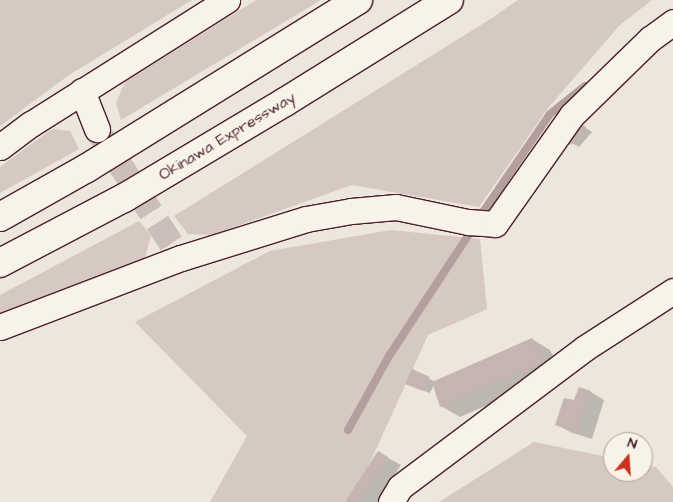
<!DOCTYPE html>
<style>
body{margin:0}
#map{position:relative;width:673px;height:502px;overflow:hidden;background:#ece6dd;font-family:"Architects Daughter",sans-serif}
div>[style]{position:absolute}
.green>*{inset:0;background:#d5c9c2}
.shadow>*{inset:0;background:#0003}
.stream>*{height:8px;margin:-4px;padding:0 4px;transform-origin:4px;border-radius:4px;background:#b39f9d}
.building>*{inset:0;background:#c4b5b0}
.minor-tunnel>*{height:25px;margin-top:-12.5px;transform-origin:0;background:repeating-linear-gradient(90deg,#ccbeb9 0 25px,transparent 0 37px)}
.roads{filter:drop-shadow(1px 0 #4a1f2b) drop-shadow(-1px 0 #4a1f2b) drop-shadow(0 1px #4a1f2b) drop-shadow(0 -1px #4a1f2b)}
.minor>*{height:25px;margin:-12.5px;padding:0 12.5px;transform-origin:12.5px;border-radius:12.5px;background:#f7f3e8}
.highway>*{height:28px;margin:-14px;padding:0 14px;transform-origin:14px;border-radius:14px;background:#f7f3e8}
span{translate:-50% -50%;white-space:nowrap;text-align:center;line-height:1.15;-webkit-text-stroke:5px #f7f3e8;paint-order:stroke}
.street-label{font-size:16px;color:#4a1f2b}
.north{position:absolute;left:603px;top:432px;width:50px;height:50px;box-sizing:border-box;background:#f7f3e8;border:1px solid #b29e9c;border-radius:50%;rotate:18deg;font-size:14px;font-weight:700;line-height:20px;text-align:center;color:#4a1f2b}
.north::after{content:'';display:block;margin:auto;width:18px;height:22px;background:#c8321e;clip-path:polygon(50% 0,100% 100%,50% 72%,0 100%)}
</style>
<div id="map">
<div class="green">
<div style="clip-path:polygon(0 0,192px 0,69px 75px,0 126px)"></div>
<div style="clip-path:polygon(256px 0,321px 0,121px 120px,116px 103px,125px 82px)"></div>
<div style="clip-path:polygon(518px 0,652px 0,620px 25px,548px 108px,479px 207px,352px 185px,212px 235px,188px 234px,174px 216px,492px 18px)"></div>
<div style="clip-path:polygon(52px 129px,70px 131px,79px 149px,0 193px,0 167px)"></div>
<div style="clip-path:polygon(139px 221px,151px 235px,145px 258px,0 321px,0 295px)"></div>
<div style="clip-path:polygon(391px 230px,480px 239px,487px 309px,428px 335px,352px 502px,210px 502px,247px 436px,135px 322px,270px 251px)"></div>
<div style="clip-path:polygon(534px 442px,613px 458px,613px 472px,643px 472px,643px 465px,656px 467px,673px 487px,673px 502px,439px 502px)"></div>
</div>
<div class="shadow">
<div style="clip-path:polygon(579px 124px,592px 132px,579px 147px,572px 143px)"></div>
<div style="clip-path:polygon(532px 339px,550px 350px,561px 373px,460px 417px,441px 406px,434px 385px,430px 393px,413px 387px,412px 371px,436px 382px)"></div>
<div style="clip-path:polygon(591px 392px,604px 400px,592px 439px,570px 432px,556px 424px,575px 401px)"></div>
<div style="clip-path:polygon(379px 453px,401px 465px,378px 502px,350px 502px)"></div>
</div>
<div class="stream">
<div style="left:479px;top:218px;width:126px;rotate:-55.7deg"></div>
<div style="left:550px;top:114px;width:45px;rotate:-38.7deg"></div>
<div style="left:348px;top:430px;width:85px;rotate:-61deg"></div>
<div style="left:389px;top:356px;width:153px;rotate:-56.7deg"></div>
</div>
<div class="building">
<div style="clip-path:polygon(579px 123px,586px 127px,571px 145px,565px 140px)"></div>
<div style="clip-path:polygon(532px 338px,543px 363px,440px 407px,432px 382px)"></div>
<div style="clip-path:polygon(412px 369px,430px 377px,423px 391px,405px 384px)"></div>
<div style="clip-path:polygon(579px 387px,591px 391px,578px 433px,555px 425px,564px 398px,574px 400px)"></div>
<div style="clip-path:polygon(378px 451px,388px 457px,361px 502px,348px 502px,346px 500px)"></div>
</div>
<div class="minor-tunnel">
<div style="left:97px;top:129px;width:154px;rotate:56.9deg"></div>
</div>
<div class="roads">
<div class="minor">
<div style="left:82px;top:91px;width:41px;rotate:68.5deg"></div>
<div style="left:0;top:147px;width:39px;rotate:-37deg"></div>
<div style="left:31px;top:124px;width:232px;rotate:-32.3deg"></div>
<div style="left:0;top:327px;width:194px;rotate:-20.9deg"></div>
<div style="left:181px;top:258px;width:131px;rotate:-17.3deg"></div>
<div style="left:306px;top:219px;width:46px;rotate:-10.1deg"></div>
<div style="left:351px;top:211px;width:45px;rotate:-5.1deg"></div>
<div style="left:396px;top:207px;width:74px;rotate:11.8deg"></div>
<div style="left:468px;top:222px;width:27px;rotate:4deg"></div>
<div style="left:495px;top:224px;width:133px;rotate:-54.8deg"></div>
<div style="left:572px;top:115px;width:109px;rotate:-44.3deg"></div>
<div style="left:650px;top:39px;width:29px;rotate:-36deg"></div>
<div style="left:391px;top:502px;width:17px;rotate:-59deg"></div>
<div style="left:400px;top:487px;width:231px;rotate:-36.9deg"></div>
<div style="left:585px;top:348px;width:105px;rotate:-32.9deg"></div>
</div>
<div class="highway">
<div style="left:0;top:217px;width:100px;rotate:-29.4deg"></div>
<div style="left:87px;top:168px;width:319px;rotate:-31.8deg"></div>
<div style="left:0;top:263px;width:140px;rotate:-27.7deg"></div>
<div style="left:124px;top:198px;width:187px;rotate:-30.8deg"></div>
<div style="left:285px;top:102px;width:193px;rotate:-31.9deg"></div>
</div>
</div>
<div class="street-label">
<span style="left:227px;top:136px;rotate:-31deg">Okinawa Expressway</span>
</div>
<div class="north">N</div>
</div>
